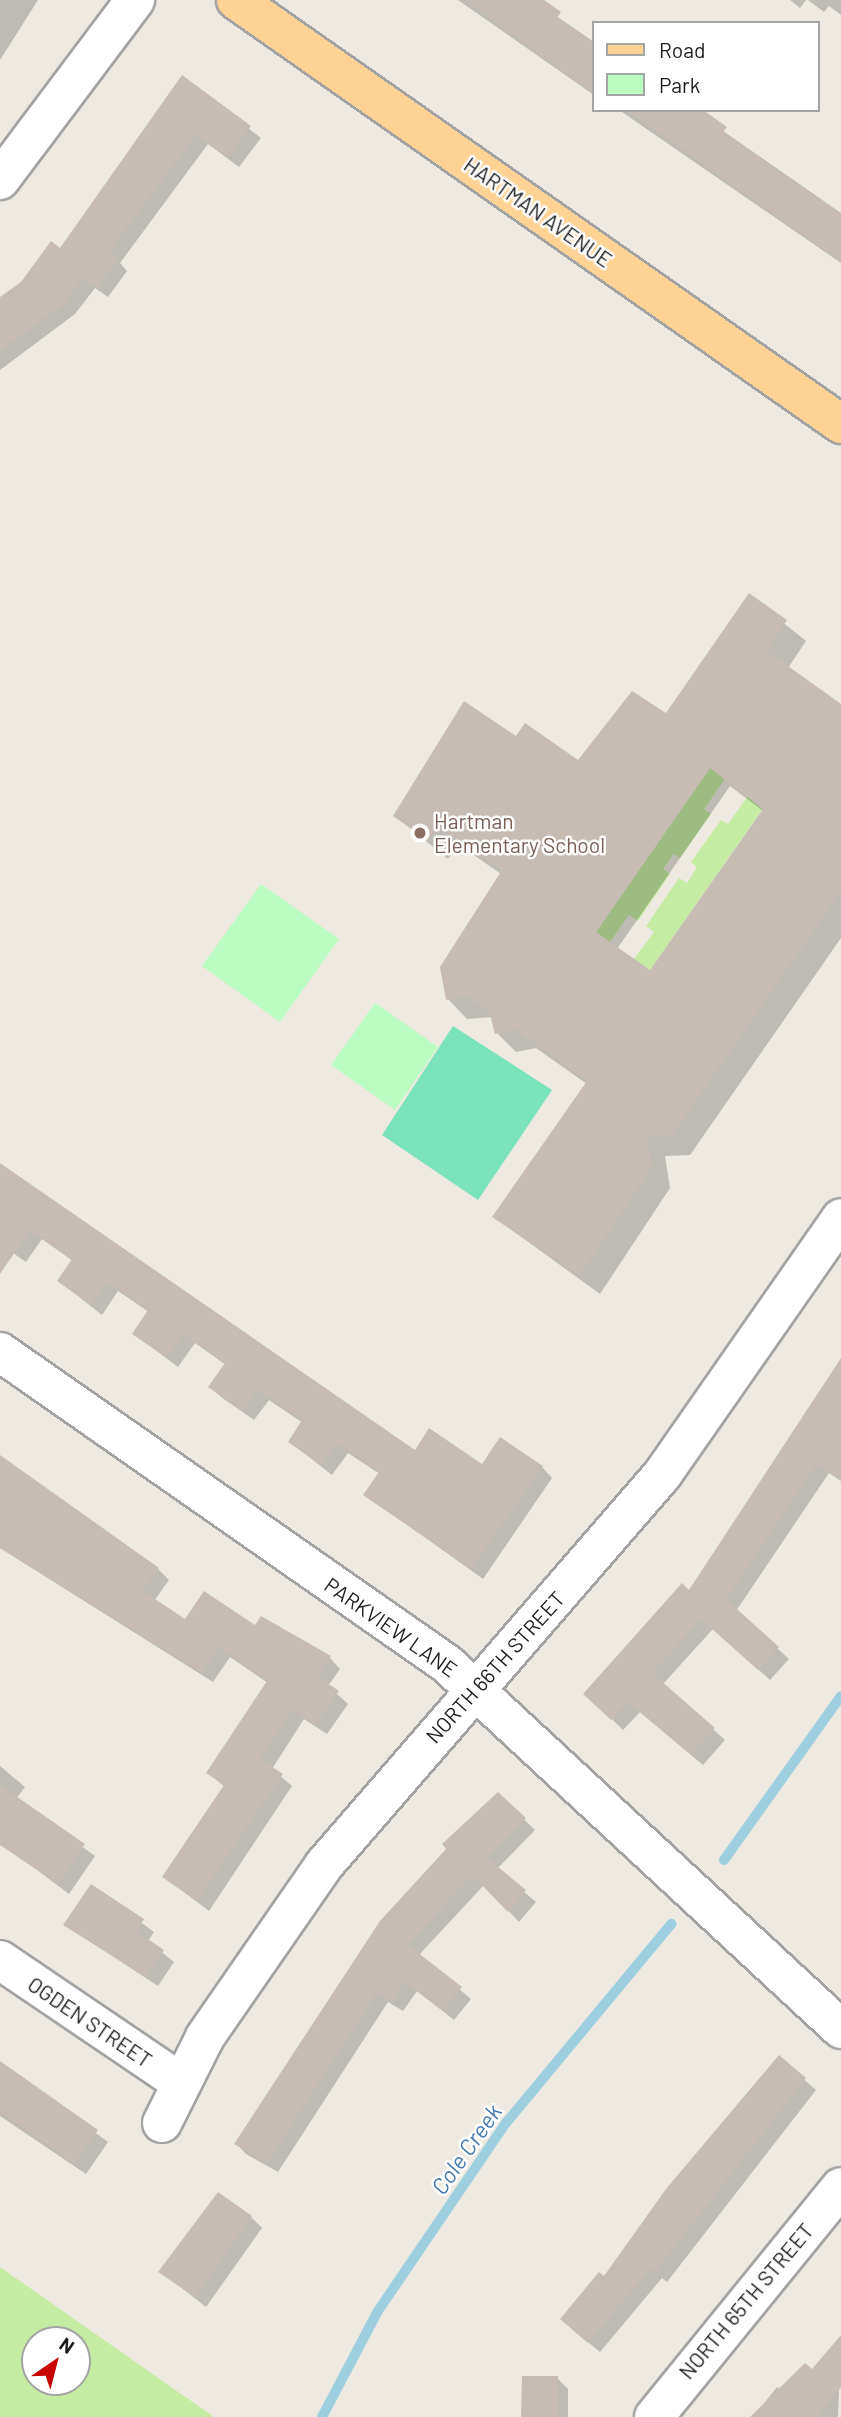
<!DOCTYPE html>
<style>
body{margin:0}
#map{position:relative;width:841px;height:2417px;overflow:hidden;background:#eeeae1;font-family:Barlow,sans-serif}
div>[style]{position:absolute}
.grass>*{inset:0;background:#c6eca3}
.park>*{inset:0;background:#bafcc1}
.pitch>*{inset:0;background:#7ae3bc}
.shadow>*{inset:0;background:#0003}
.stream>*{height:10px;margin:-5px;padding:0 5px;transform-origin:5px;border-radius:5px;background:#9ecfdf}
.building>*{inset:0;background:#c6bcb4}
.roads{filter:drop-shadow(2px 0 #a3a3a3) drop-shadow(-2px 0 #a3a3a3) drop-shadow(0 2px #a3a3a3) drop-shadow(0 -2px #a3a3a3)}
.minor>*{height:38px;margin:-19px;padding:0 19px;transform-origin:19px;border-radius:19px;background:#fff}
.major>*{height:38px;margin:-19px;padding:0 19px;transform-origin:19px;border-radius:19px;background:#ffd396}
.dots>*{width:19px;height:19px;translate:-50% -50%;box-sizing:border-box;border:4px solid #fff;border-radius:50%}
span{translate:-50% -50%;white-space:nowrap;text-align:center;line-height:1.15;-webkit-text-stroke:5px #fff;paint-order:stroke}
.street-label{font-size:21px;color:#1c1c1c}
.education-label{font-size:21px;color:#785e54}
.left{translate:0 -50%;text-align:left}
.water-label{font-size:23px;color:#4478b1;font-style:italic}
.legend{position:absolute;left:592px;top:21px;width:228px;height:91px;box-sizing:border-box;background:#fff;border:2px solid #a4a4a4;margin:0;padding:9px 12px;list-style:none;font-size:21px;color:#1c1c1c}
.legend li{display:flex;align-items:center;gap:14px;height:35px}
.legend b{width:35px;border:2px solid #a4a4a4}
.north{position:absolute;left:21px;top:2326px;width:70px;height:70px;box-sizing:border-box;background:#fff;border:2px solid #a4a4a4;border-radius:50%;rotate:35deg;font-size:19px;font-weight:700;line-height:28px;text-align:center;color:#1c1c1c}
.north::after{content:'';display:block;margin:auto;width:24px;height:32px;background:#c90400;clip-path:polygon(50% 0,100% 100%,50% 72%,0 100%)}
</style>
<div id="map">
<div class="grass">
<div style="clip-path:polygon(710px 768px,725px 779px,704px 809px,711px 814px,680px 858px,674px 854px,663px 869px,670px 874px,638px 921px,629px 915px,610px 942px,596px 932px)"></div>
<div style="clip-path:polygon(748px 796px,764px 807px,650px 970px,634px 959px,654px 932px,646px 926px,679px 878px,687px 883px,697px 867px,691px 862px,721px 820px,728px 824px)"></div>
<div style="clip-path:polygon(evenodd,0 2267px,214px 2417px,0 2417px,0 2267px,77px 2340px,77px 2382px,35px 2382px,35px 2340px,77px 2340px)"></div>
</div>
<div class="park">
<div style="clip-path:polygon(261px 884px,339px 939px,280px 1022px,202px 966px)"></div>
<div style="clip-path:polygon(375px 1003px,438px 1047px,395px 1110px,331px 1065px)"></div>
</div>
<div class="pitch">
<div style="clip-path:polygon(453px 1026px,552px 1090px,478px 1200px,382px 1135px)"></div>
</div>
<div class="shadow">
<div style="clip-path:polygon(0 0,38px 0,0 60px)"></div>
<div style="clip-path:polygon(458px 0,533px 0,594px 42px,594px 95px)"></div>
<div style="clip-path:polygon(790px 0,806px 0,800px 8px)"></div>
<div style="clip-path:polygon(808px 0,841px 0,841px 15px,829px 6px,824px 12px)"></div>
<div style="clip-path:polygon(183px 78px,261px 138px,239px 167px,208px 144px,120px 263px,127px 271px,108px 297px,95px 288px,75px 314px,0 370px,0 300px,60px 250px)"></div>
<div style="clip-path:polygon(619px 110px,693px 110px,841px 213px,841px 263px)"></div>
<div style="clip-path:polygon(evenodd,750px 596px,806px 641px,788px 668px,841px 706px,841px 938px,690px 1155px,665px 1156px,670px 1188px,600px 1294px,494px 1217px,587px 1084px,536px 1048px,516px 1052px,497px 1033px,493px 1017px,467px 1019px,448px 999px,501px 874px,458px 844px,448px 859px,395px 816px,516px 739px,578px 762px,666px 716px,750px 596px,730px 786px,763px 811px,651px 973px,617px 949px,730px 786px)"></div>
<div style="clip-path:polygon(0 1166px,415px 1452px,483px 1467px,542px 1467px,552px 1478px,483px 1579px,366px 1495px,380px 1474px,348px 1453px,332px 1475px,290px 1442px,303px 1423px,269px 1400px,254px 1420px,221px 1397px,211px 1387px,226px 1365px,195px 1343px,178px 1367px,134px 1334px,149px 1312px,118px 1291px,102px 1315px,59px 1281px,73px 1261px,42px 1239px,26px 1262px,0 1244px)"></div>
<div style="clip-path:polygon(841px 1363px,841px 1481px,829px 1473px,736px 1611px,789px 1659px,770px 1680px,713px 1629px,663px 1684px,725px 1740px,703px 1765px,640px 1712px,623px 1730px,586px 1694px,690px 1592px)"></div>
<div style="clip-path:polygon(0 1458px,158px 1569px,169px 1580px,154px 1601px,186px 1621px,255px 1627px,330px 1658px,340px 1669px,328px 1686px,348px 1704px,327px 1734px,304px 1719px,272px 1769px,292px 1786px,209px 1911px,164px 1877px,225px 1787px,208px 1773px,268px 1683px,230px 1657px,213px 1682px,0 1548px)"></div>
<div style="clip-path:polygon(0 1766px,25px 1787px,16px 1799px,95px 1856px,69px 1894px,0 1842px)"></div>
<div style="clip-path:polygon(498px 1794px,535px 1830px,497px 1869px,536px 1902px,519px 1922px,484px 1885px,419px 1955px,471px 1999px,454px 2020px,417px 1991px,403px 2011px,388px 2002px,278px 2172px,246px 2154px,236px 2143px)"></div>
<div style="clip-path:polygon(92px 1886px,154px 1932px,148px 1941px,174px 1962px,158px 1986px,65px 1925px)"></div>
<div style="clip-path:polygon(779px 2058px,816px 2090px,667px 2282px,662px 2278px,600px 2352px,573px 2330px,605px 2279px)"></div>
<div style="clip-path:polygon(0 2063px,108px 2142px,86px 2174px,0 2116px)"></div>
<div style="clip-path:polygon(251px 2217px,262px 2228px,206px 2307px,160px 2271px)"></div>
<div style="clip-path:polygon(841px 2337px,838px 2417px,764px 2417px,758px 2411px,777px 2387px,783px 2392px,813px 2372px)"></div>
<div style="clip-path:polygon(557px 2378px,568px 2389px,568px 2417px,523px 2417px)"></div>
</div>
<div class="stream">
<div style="left:724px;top:1860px;width:201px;rotate:-54.5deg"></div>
<div style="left:322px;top:2417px;width:120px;rotate:-62.2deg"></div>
<div style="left:378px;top:2311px;width:227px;rotate:-55.8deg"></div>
<div style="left:506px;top:2123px;width:259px;rotate:-50.3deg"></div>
</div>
<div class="building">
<div style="clip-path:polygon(466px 0,544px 0,561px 12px,557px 18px,594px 43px,594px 95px)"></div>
<div style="clip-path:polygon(182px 75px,251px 126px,228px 158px,196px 135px,109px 252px,118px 258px,97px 288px,83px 278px,64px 304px,0 351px,0 297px,21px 282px,51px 241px,60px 248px)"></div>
<div style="clip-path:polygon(627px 110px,703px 110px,727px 127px,723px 132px,841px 214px,841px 262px)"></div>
<div style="clip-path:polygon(evenodd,749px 593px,787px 620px,767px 651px,841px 704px,841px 891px,671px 1137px,647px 1137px,652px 1168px,580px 1276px,492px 1217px,587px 1081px,515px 1029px,495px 1034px,489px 1011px,467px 995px,446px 1000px,440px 967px,502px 870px,438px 826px,428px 840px,393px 816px,464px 701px,516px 736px,525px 723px,578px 760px,632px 691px,666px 713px,749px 593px,710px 768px,763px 809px,650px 970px,596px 932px,710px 768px)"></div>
<div style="clip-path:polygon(0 1163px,415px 1450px,429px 1428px,482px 1464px,500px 1437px,543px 1466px,471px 1569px,363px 1495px,379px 1472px,336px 1443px,321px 1465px,288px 1442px,302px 1420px,257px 1390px,242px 1411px,208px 1387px,225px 1363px,183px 1334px,167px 1358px,132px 1334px,148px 1310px,107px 1282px,91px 1305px,57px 1281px,72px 1259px,30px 1230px,0 1274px)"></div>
<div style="clip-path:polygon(841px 1358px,841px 1480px,817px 1464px,726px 1599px,779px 1647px,758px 1670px,701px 1619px,652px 1673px,715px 1728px,691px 1755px,628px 1702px,611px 1720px,583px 1694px,682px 1583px,689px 1590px)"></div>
<div style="clip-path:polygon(0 1455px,159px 1568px,143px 1591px,185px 1619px,204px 1591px,255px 1625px,261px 1616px,331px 1656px,317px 1676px,339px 1691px,315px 1725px,293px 1709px,260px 1759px,283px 1774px,197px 1901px,162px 1877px,224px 1785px,206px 1773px,267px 1681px,219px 1647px,202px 1673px,0 1548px)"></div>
<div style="clip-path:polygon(0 1785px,85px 1844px,58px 1884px,0 1845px)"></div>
<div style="clip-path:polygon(498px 1792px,526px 1818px,487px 1858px,526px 1890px,508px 1912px,472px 1875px,408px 1945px,462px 1987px,443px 2011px,405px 1982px,392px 2002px,377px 1992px,267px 2163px,234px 2144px,380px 1921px,446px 1849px,442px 1844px)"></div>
<div style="clip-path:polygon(91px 1884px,144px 1919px,136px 1931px,164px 1950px,146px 1977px,63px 1925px)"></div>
<div style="clip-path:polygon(779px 2055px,806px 2078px,655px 2272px,650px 2269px,588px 2343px,560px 2319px,599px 2272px,604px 2276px,666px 2189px)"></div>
<div style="clip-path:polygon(0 2061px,98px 2130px,74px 2164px,0 2112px)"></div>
<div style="clip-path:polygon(218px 2192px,252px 2216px,195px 2297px,158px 2272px)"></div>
<div style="clip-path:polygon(841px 2335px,841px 2387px,817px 2417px,750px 2417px,805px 2363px,812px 2369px)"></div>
<div style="clip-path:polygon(522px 2376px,558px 2376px,558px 2417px,521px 2417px)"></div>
</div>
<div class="roads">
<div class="minor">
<div style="left:0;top:180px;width:225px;rotate:-53.1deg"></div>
<div style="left:0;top:1352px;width:545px;rotate:34.91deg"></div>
<div style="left:447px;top:1664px;width:537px;rotate:42.81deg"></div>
<div style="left:0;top:1960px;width:217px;rotate:34.1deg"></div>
<div style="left:162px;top:2123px;width:96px;rotate:-63.4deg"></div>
<div style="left:205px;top:2037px;width:209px;rotate:-55.3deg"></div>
<div style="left:324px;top:1865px;width:516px;rotate:-49.09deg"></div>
<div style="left:662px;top:1475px;width:313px;rotate:-55.1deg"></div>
<div style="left:654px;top:2417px;width:296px;rotate:-50.9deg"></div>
</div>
<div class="major">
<div style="left:236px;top:0;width:739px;rotate:35.02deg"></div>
</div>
</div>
<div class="dots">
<div style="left:420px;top:833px;background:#8d6e63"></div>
</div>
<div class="street-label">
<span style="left:538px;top:212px;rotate:35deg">HARTMAN AVENUE</span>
<span style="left:391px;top:1627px;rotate:35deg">PARKVIEW LANE</span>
<span style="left:495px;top:1667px;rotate:-48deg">NORTH 66TH STREET</span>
<span style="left:90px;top:2022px;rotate:34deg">OGDEN STREET</span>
<span style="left:746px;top:2301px;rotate:-50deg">NORTH 65TH STREET</span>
</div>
<div class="education-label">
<span class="left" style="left:434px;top:833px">Hartman<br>Elementary School</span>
</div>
<div class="water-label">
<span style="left:466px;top:2149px;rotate:-55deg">Cole Creek</span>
</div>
<ul class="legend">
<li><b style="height:9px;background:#ffd396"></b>Road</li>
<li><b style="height:19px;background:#bafcc1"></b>Park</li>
</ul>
<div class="north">N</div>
</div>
